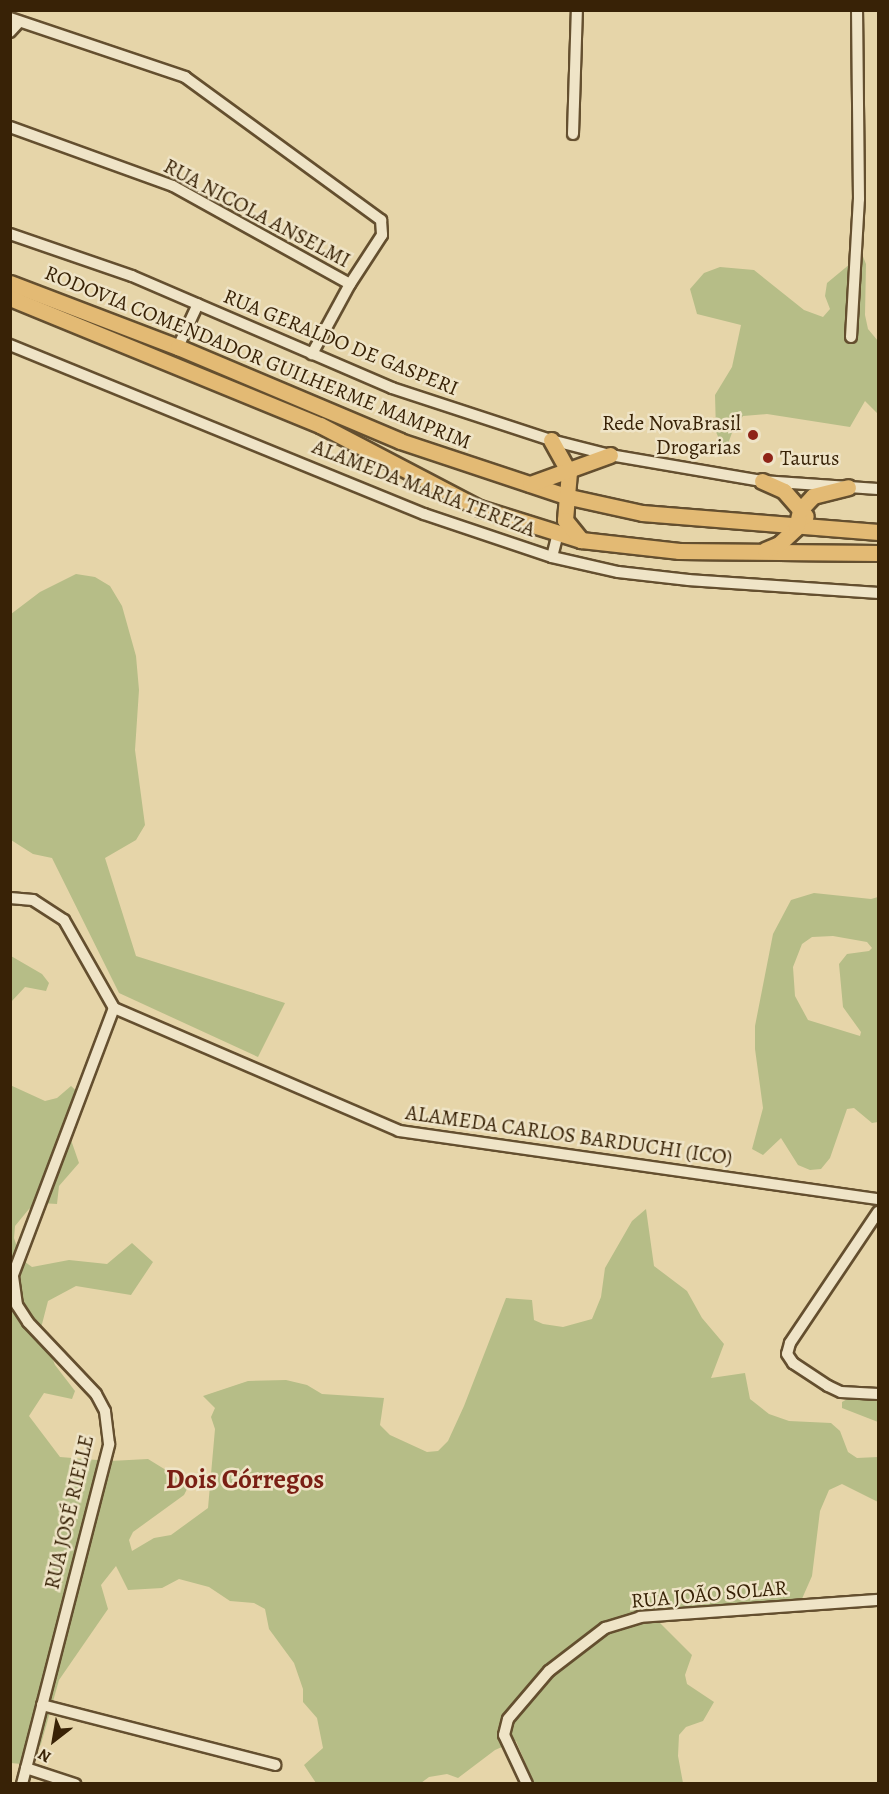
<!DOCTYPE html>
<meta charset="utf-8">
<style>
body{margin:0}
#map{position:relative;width:889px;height:1794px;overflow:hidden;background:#e6d5a9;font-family:Alegreya,serif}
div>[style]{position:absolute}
.green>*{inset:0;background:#b6bd87}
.roads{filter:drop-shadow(2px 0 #644f2f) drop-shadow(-2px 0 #644f2f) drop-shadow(0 2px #644f2f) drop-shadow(0 -2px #644f2f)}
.minor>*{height:10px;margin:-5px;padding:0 5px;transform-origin:5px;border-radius:5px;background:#efe4c7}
.primary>*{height:15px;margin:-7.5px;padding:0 7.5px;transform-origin:7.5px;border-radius:7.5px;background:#e3ba74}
.dots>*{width:16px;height:16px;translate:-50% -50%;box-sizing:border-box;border:3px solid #efe4c7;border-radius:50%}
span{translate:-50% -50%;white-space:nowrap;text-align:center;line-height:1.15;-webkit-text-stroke:5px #efe4c7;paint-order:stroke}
.street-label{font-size:21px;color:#382206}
.poi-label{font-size:21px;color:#382206}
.right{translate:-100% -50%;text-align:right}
.left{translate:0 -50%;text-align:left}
.district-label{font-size:27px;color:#7a1f14;font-weight:700}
.frame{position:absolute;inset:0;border:12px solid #382206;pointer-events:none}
.north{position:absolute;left:24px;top:1710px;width:60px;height:60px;-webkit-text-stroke:4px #efe4c7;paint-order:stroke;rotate:211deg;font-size:16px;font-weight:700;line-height:24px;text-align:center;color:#382206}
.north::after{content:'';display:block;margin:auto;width:21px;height:27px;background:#382206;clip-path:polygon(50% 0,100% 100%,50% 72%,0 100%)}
</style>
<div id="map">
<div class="green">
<div style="clip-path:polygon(862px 254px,866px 264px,865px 315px,868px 329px,878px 341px,878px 414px,865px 401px,850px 427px,767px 414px,743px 416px,733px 430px,725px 452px,716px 432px,715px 395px,732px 367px,741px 325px,697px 314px,690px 289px,704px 273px,720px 267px,754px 270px,804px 310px,823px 317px,830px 309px,825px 296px,827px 283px)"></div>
<div style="clip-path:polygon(76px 574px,95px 577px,110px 586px,122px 606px,136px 656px,139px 690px,135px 750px,145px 825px,136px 840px,105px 858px,136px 956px,285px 1003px,258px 1057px,119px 993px,52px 858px,33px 854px,11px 840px,11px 614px,40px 592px)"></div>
<div style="clip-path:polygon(evenodd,814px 893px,871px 899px,878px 897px,878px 1122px,872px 1123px,854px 1108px,847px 1109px,830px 1158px,821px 1169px,810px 1170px,798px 1165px,781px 1138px,763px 1155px,752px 1149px,763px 1108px,755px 1049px,755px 1026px,773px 934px,791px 900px,814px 893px,833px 936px,867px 942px,872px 948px,869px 951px,847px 954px,839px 964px,843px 1007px,861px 1032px,860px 1036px,808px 1020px,795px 996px,793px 967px,802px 944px,812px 937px,833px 936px)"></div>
<div style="clip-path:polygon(11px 956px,42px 974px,49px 983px,46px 991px,25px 987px,11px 1002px)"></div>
<div style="clip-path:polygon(10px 1085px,45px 1101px,57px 1098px,71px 1086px,81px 1095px,70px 1137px,79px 1163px,59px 1186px,57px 1204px,40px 1203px,29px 1209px,15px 1226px,14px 1238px,21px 1259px,32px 1267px,69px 1260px,107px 1264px,132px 1243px,153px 1262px,131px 1295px,76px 1286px,48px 1301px,41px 1328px,55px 1365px,75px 1391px,72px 1399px,44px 1393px,29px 1416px,60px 1457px,110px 1461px,148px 1459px,174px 1475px,187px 1489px,184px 1495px,133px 1532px,129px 1540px,132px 1551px,154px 1538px,171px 1535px,208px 1508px,215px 1429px,211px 1417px,215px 1408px,203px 1396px,248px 1381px,286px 1380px,307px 1385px,322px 1394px,384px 1398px,380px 1425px,390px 1435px,427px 1452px,438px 1451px,448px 1441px,464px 1406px,506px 1298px,532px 1300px,534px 1320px,543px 1324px,563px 1327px,592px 1319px,601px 1297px,605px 1268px,632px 1221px,646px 1209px,654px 1266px,687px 1291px,702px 1318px,724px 1344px,711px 1378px,745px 1373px,750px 1399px,769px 1414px,789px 1421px,831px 1423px,840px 1431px,848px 1452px,857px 1458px,878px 1457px,878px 1502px,842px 1484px,829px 1490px,820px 1511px,812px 1576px,801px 1601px,729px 1618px,700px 1614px,657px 1620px,692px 1655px,685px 1675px,687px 1684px,714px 1702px,703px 1721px,686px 1727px,679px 1735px,678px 1756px,683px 1783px,534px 1783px,516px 1741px,495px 1750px,458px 1778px,447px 1774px,429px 1777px,421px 1783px,316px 1783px,304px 1765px,323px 1748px,317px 1718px,303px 1702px,303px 1689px,294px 1663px,269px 1629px,265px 1609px,254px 1603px,230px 1601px,209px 1587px,179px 1579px,162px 1588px,128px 1590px,116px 1566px,101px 1585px,108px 1609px,59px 1680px,41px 1744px,33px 1757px,21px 1764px,11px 1763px)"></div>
<div style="clip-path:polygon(878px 1395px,878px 1422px,842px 1408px,842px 1402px,849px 1398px)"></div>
</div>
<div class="roads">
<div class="minor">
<div style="left:10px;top:18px;width:185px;rotate:18.6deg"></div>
<div style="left:185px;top:77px;width:243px;rotate:36.1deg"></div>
<div style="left:381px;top:220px;width:15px;rotate:86deg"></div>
<div style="left:382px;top:235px;width:59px;rotate:123.1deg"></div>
<div style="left:350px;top:284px;width:80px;rotate:118.5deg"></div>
<div style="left:10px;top:32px;width:12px;rotate:-48deg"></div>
<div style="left:10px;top:127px;width:173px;rotate:19.9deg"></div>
<div style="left:173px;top:186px;width:202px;rotate:29deg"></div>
<div style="left:573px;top:134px;width:124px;rotate:-88.2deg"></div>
<div style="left:10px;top:234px;width:129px;rotate:19deg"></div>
<div style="left:132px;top:276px;width:283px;rotate:23.3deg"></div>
<div style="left:392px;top:388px;width:167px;rotate:18.1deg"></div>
<div style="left:551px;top:440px;width:61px;rotate:14.3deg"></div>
<div style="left:610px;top:455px;width:154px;rotate:9.7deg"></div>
<div style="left:762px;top:481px;width:116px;rotate:3.9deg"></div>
<div style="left:851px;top:337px;width:138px;rotate:-86.7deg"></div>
<div style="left:859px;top:199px;width:189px;rotate:-90.6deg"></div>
<div style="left:10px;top:345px;width:447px;rotate:22.2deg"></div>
<div style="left:424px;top:514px;width:135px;rotate:18.6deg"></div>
<div style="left:552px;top:557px;width:68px;rotate:12.8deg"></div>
<div style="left:618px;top:572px;width:71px;rotate:6.4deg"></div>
<div style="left:689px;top:580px;width:189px;rotate:3.9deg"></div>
<div style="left:178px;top:347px;width:47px;rotate:-65.1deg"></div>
<div style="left:552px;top:557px;width:25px;rotate:-76deg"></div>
<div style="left:10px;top:898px;width:23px;rotate:5deg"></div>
<div style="left:33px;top:900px;width:37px;rotate:33deg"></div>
<div style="left:64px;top:920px;width:101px;rotate:60.4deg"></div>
<div style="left:114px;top:1008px;width:310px;rotate:23.3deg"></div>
<div style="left:399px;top:1131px;width:484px;rotate:8.1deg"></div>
<div style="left:878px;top:1212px;width:158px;rotate:123.9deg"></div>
<div style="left:790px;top:1343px;width:11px;rotate:105deg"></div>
<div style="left:787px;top:1354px;width:11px;rotate:56deg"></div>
<div style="left:793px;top:1363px;width:42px;rotate:33.3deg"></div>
<div style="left:828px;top:1386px;width:14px;rotate:25deg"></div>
<div style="left:841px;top:1392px;width:37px;rotate:3deg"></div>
<div style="left:42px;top:1705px;width:241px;rotate:14.4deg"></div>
<div style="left:26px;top:1768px;width:52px;rotate:18.1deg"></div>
<div style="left:22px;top:1784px;width:351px;rotate:-75.6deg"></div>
<div style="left:109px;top:1444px;width:33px;rotate:-97deg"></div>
<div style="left:105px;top:1411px;width:19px;rotate:-118deg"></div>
<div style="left:96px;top:1394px;width:99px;rotate:-133.4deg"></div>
<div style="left:28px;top:1322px;width:20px;rotate:-123deg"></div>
<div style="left:17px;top:1305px;width:30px;rotate:-98deg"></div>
<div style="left:13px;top:1275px;width:285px;rotate:-69.3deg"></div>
<div style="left:527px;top:1784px;width:54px;rotate:-115.1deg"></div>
<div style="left:504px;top:1735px;width:16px;rotate:-76deg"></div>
<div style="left:508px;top:1719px;width:63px;rotate:-49.5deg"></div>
<div style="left:549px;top:1671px;width:71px;rotate:-37.5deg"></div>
<div style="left:605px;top:1628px;width:37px;rotate:-17deg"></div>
<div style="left:640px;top:1617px;width:239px;rotate:-4.1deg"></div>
</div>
<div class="primary">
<div style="left:10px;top:283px;width:180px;rotate:20.9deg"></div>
<div style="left:178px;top:347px;width:241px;rotate:22.9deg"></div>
<div style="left:400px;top:441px;width:174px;rotate:18.4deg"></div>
<div style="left:565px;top:496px;width:79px;rotate:12.4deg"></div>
<div style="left:642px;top:513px;width:237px;rotate:4.6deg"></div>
<div style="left:10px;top:298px;width:335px;rotate:22.3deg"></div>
<div style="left:320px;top:425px;width:179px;rotate:27.6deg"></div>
<div style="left:479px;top:508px;width:107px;rotate:17.4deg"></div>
<div style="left:581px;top:540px;width:99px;rotate:6.4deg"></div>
<div style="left:679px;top:551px;width:199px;rotate:0.6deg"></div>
<div style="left:551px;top:440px;width:37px;rotate:61deg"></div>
<div style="left:569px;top:472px;width:48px;rotate:94.8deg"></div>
<div style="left:565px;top:520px;width:26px;rotate:51deg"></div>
<div style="left:762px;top:481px;width:24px;rotate:24deg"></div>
<div style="left:784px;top:491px;width:33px;rotate:49deg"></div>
<div style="left:530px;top:484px;width:85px;rotate:-19.9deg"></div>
<div style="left:765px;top:550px;width:15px;rotate:-23deg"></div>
<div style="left:779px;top:544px;width:23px;rotate:-43deg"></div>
<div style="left:796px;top:528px;width:18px;rotate:-77deg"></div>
<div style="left:800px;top:510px;width:19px;rotate:-47deg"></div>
<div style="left:813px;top:496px;width:36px;rotate:-14deg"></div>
</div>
</div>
<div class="dots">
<div style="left:753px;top:435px;background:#8f2418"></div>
<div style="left:768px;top:458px;background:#8f2418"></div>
</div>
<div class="street-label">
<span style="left:257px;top:213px;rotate:28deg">RUA NICOLA ANSELMI</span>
<span style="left:341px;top:342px;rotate:22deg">RUA GERALDO DE GASPERI</span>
<span style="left:258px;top:357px;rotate:22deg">RODOVIA COMENDADOR GUILHERME MAMPRIM</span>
<span style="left:424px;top:488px;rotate:21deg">ALAMEDA MARIA TEREZA</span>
<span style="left:569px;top:1135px;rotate:8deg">ALAMEDA CARLOS BARDUCHI (ICO)</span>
<span style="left:69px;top:1512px;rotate:-77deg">RUA JOSÉ RIELLE</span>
<span style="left:709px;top:1594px;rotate:-5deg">RUA JOÃO SOLAR</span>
</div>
<div class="poi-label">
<span class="right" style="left:741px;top:435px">Rede NovaBrasil<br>Drogarias</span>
<span class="left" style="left:780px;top:458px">Taurus</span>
</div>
<div class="district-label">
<span style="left:245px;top:1480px">Dois Córregos</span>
</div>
<div class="frame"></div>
<div class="north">N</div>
</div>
